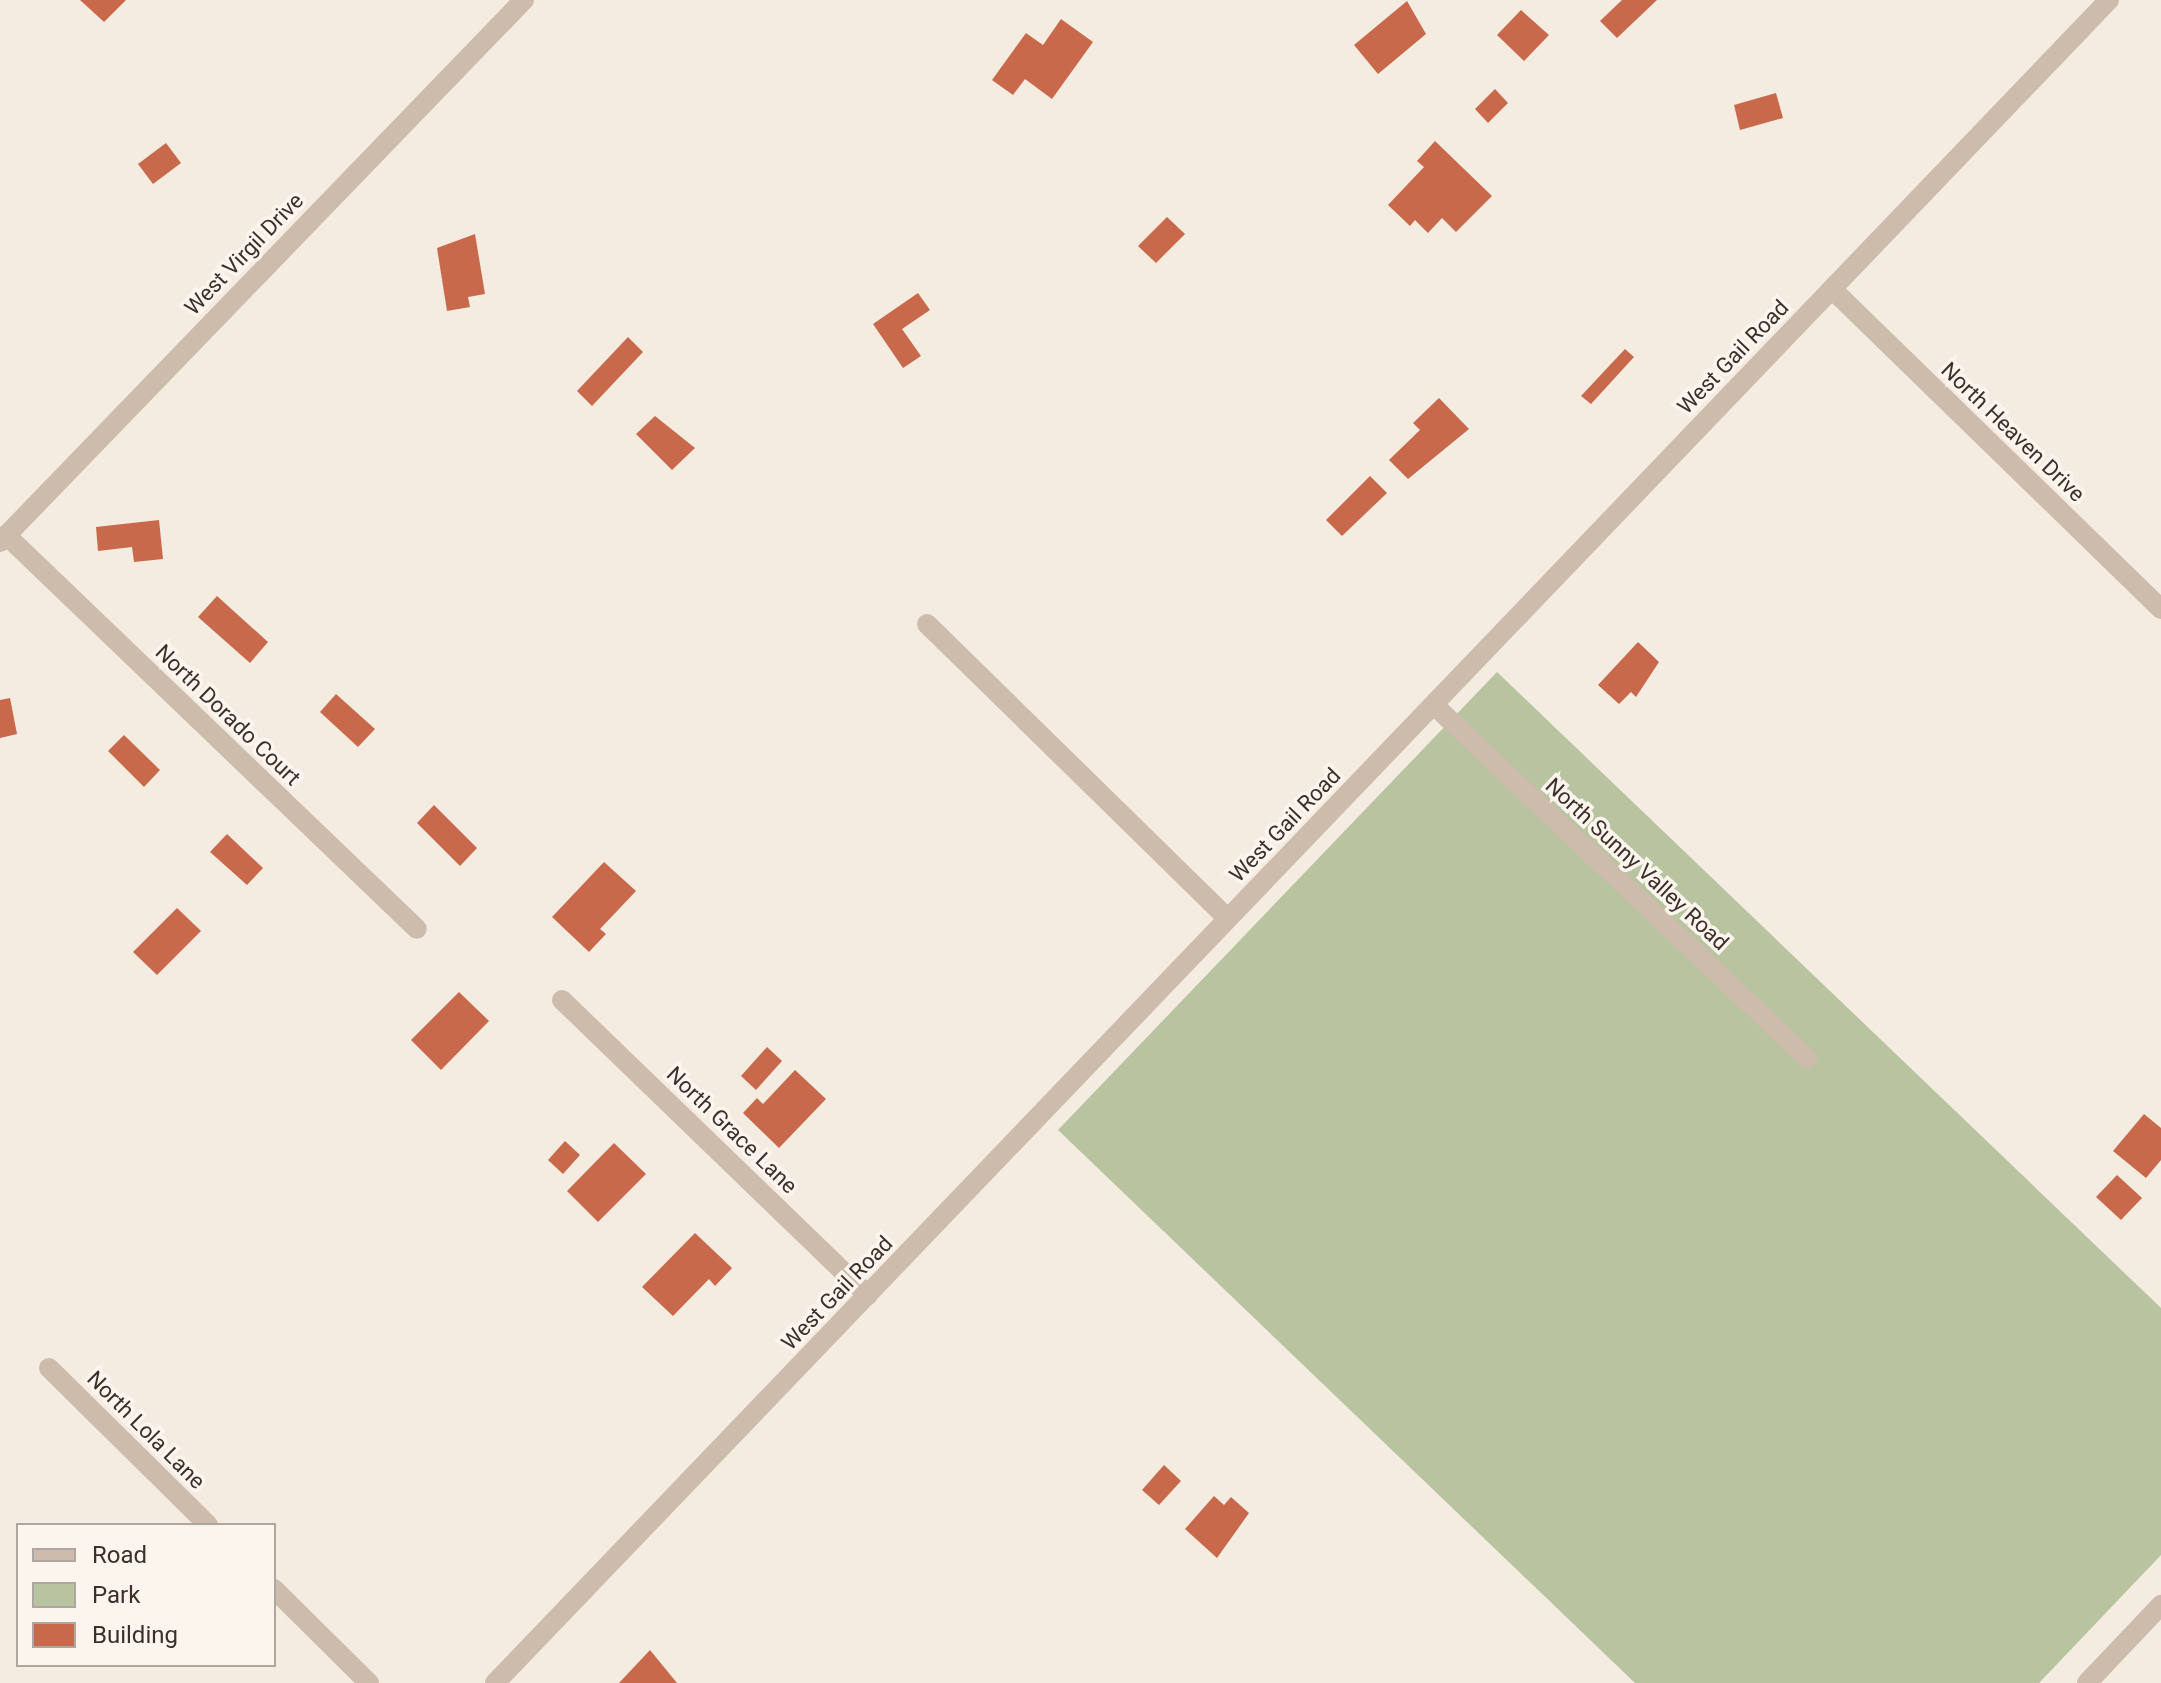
<!DOCTYPE html>
<style>
body{margin:0}
#map{position:relative;width:2161px;height:1683px;overflow:hidden;background:#f4ebe1;font-family:Roboto,sans-serif}
div>[style]{position:absolute}
.green>*{inset:0;background:#b8c4a0}
.building>*{inset:0;background:#c8694b}
.minor>*{height:20px;margin:-10px;padding:0 10px;transform-origin:10px;border-radius:10px;background:#cdbbac}
span{translate:-50% -50%;white-space:nowrap;text-align:center;line-height:1.15;-webkit-text-stroke:7px #fbf5ee;paint-order:stroke}
.street-label{font-size:22px;color:#3b302b}
.legend{position:absolute;left:16px;top:1523px;width:260px;height:144px;box-sizing:border-box;background:#fbf5ee;border:2px solid #aea6a0;margin:0;padding:10px 14px;list-style:none;font-size:24px;color:#3b302b}
.legend li{display:flex;align-items:center;gap:16px;height:40px}
.legend b{width:40px;border:2px solid #aea6a0}
</style>
<div id="map">
<div class="green">
<div style="clip-path:polygon(1497px 672px,2161px 1308px,2161px 1555px,2039px 1683px,1635px 1683px,1058px 1130px)"></div>
</div>
<div class="building">
<div style="clip-path:polygon(80px 0,126px 0,104px 22px)"></div>
<div style="clip-path:polygon(1622px 0,1657px 0,1617px 38px,1600px 21px)"></div>
<div style="clip-path:polygon(1407px 1px,1426px 34px,1378px 74px,1354px 45px)"></div>
<div style="clip-path:polygon(1521px 10px,1549px 35px,1524px 61px,1497px 35px)"></div>
<div style="clip-path:polygon(1061px 19px,1093px 42px,1052px 99px,1025px 79px,1013px 95px,992px 80px,1026px 33px,1043px 45px)"></div>
<div style="clip-path:polygon(1495px 89px,1508px 103px,1488px 123px,1475px 109px)"></div>
<div style="clip-path:polygon(1776px 93px,1783px 118px,1740px 130px,1734px 105px)"></div>
<div style="clip-path:polygon(1435px 141px,1492px 196px,1456px 232px,1442px 218px,1428px 233px,1415px 220px,1410px 226px,1388px 205px,1424px 167px,1417px 161px)"></div>
<div style="clip-path:polygon(166px 143px,181px 163px,153px 184px,138px 164px)"></div>
<div style="clip-path:polygon(1167px 217px,1185px 234px,1156px 263px,1138px 246px)"></div>
<div style="clip-path:polygon(475px 234px,485px 294px,468px 297px,470px 307px,447px 311px,437px 248px)"></div>
<div style="clip-path:polygon(918px 293px,930px 310px,902px 329px,921px 356px,903px 368px,873px 324px)"></div>
<div style="clip-path:polygon(628px 337px,643px 352px,592px 406px,577px 391px)"></div>
<div style="clip-path:polygon(1625px 349px,1634px 357px,1591px 404px,1581px 396px)"></div>
<div style="clip-path:polygon(1439px 398px,1469px 429px,1408px 479px,1389px 460px,1420px 430px,1413px 423px)"></div>
<div style="clip-path:polygon(655px 416px,695px 448px,672px 470px,636px 434px)"></div>
<div style="clip-path:polygon(1370px 476px,1387px 493px,1342px 536px,1326px 520px)"></div>
<div style="clip-path:polygon(159px 520px,163px 559px,134px 562px,132px 547px,98px 551px,96px 527px)"></div>
<div style="clip-path:polygon(217px 596px,268px 642px,250px 663px,198px 617px)"></div>
<div style="clip-path:polygon(1638px 642px,1659px 662px,1636px 697px,1631px 692px,1619px 704px,1598px 685px)"></div>
<div style="clip-path:polygon(336px 694px,375px 729px,358px 747px,320px 712px)"></div>
<div style="clip-path:polygon(10px 698px,17px 734px,0 738px,0 700px)"></div>
<div style="clip-path:polygon(124px 735px,160px 770px,144px 787px,108px 751px)"></div>
<div style="clip-path:polygon(434px 805px,477px 848px,460px 866px,417px 823px)"></div>
<div style="clip-path:polygon(227px 834px,263px 868px,247px 885px,210px 852px)"></div>
<div style="clip-path:polygon(604px 862px,636px 891px,600px 929px,606px 934px,589px 952px,552px 917px)"></div>
<div style="clip-path:polygon(177px 908px,201px 931px,157px 975px,133px 952px)"></div>
<div style="clip-path:polygon(459px 992px,489px 1021px,441px 1070px,411px 1040px)"></div>
<div style="clip-path:polygon(767px 1047px,782px 1061px,756px 1090px,741px 1076px)"></div>
<div style="clip-path:polygon(795px 1070px,826px 1099px,779px 1148px,743px 1113px,757px 1098px,763px 1104px)"></div>
<div style="clip-path:polygon(2144px 1114px,2161px 1128px,2161px 1160px,2146px 1178px,2113px 1151px)"></div>
<div style="clip-path:polygon(565px 1141px,580px 1155px,563px 1174px,548px 1160px)"></div>
<div style="clip-path:polygon(614px 1143px,646px 1174px,598px 1222px,567px 1191px)"></div>
<div style="clip-path:polygon(2117px 1175px,2142px 1198px,2121px 1220px,2096px 1197px)"></div>
<div style="clip-path:polygon(695px 1233px,732px 1268px,715px 1286px,709px 1279px,673px 1316px,642px 1287px)"></div>
<div style="clip-path:polygon(1164px 1465px,1181px 1481px,1159px 1505px,1142px 1490px)"></div>
<div style="clip-path:polygon(1214px 1496px,1224px 1505px,1231px 1497px,1249px 1513px,1217px 1558px,1185px 1529px)"></div>
<div style="clip-path:polygon(650px 1650px,677px 1683px,619px 1683px)"></div>
</div>
<div class="minor">
<div style="left:1832px;top:289px;width:459px;rotate:44.2deg"></div>
<div style="left:6px;top:535px;width:569px;rotate:43.79deg"></div>
<div style="left:0;top:542px;width:754px;rotate:-45.97deg"></div>
<div style="left:927px;top:624px;width:421px;rotate:44.4deg"></div>
<div style="left:1434px;top:705px;width:514px;rotate:43.42deg"></div>
<div style="left:562px;top:1000px;width:425px;rotate:44deg"></div>
<div style="left:49px;top:1368px;width:223px;rotate:44.6deg"></div>
<div style="left:274px;top:1589px;width:134px;rotate:44.7deg"></div>
<div style="left:495px;top:1683px;width:2332px;rotate:-46.2deg"></div>
<div style="left:2087px;top:1683px;width:108px;rotate:-46.5deg"></div>
</div>
<div class="street-label">
<span style="left:244px;top:254px;rotate:-46deg">West Virgil Drive</span>
<span style="left:1733px;top:357px;rotate:-46deg">West Gail Road</span>
<span style="left:2013px;top:432px;rotate:44deg">North Heaven Drive</span>
<span style="left:228px;top:715px;rotate:44deg">North Dorado Court</span>
<span style="left:1285px;top:825px;rotate:-46deg">West Gail Road</span>
<span style="left:1637px;top:864px;rotate:43deg">North Sunny Valley Road</span>
<span style="left:732px;top:1130px;rotate:44deg">North Grace Lane</span>
<span style="left:837px;top:1293px;rotate:-46deg">West Gail Road</span>
<span style="left:146px;top:1430px;rotate:45deg">North Lola Lane</span>
</div>
<ul class="legend">
<li><b style="height:10px;background:#cdbbac"></b>Road</li>
<li><b style="height:22px;background:#b8c4a0"></b>Park</li>
<li><b style="height:22px;background:#c8694b"></b>Building</li>
</ul>
</div>
